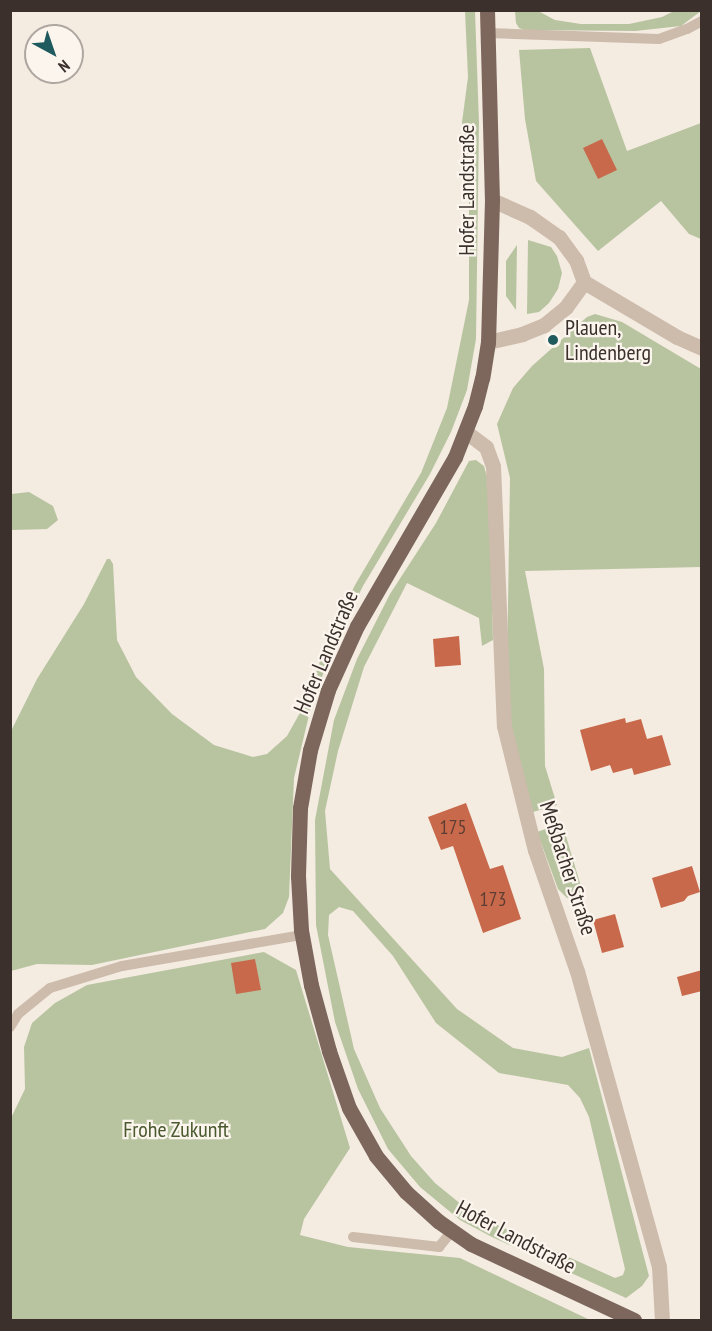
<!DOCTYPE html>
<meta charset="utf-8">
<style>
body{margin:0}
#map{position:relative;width:712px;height:1331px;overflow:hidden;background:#f4ebe1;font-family:"PT Sans Narrow",sans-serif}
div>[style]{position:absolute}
.green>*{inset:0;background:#b8c4a0}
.building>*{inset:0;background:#c8694b}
.lane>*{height:10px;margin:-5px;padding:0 5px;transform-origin:5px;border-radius:5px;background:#cdbbac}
.street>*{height:15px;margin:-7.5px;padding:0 7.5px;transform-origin:7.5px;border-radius:7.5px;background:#cdbbac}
.primary>*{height:15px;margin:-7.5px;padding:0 7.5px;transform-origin:7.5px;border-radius:7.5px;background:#7d675c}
.dots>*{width:16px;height:16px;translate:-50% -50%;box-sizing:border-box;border:3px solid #fbf5ee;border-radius:50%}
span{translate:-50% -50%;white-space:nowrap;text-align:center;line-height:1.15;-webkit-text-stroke:4.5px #fbf5ee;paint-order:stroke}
.number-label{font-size:20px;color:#5e3e33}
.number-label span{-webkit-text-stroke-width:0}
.street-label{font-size:22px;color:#3b302b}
.poi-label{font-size:22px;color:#3b302b}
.left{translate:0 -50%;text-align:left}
.park-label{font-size:22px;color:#4a5a2e}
.frame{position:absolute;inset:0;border:12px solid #3b302b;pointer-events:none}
.north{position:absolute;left:24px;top:24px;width:60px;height:60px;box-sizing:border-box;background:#fbf5ee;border:2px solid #aea6a0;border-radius:50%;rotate:140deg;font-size:16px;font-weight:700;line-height:24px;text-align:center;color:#3b302b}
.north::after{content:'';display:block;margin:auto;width:21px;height:27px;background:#1f5a5e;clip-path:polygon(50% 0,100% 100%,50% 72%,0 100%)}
</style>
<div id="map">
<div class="green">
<div style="clip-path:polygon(465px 11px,475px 11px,479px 123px,476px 339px,467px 390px,451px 432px,430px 474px,363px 586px,333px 646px,310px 711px,294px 778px,289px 897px,283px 913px,265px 929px,92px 965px,37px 964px,11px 971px,10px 733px,37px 679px,84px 604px,107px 559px,110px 559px,113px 564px,117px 640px,136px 677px,172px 714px,214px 745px,253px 757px,267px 754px,287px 736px,306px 702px,326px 644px,355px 585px,421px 473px,447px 408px,469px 300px,469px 169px,462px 122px,468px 77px)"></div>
<div style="clip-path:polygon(515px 11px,538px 11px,555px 20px,581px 24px,629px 24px,662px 17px,674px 11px,701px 11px,681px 26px,635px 31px,525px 30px,519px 28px,516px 23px)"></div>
<div style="clip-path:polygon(590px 48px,627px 151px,701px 123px,701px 239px,689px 234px,661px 201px,598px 251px,536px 181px,525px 119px,519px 50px)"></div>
<div style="clip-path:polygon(528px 240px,551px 247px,557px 256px,562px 273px,558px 289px,549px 303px,539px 312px,527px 314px)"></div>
<div style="clip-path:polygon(517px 245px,516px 310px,506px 296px,506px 261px)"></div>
<div style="clip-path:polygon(595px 314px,622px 322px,701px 369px,701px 567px,525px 571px,544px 669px,545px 766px,557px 805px,533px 812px,510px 726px,507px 668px,510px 478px,497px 424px,513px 388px,532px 366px,587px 317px)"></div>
<div style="clip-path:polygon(evenodd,476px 460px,484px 466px,489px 484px,493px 640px,482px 646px,479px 618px,407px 583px,364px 667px,338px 751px,325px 811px,330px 869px,457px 1009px,513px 1048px,562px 1057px,589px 1048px,649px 1276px,642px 1286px,626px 1298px,492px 1237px,460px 1220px,420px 1187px,388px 1149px,358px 1089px,335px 1022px,316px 925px,315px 820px,334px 720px,357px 659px,390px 594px,436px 523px,469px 461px,476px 460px,339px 907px,353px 911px,393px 956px,436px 1023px,499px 1073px,568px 1085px,580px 1098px,589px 1117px,625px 1269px,623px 1275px,615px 1278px,473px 1214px,435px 1183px,411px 1156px,380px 1108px,354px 1049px,328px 935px,329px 915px,339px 907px)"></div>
<div style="clip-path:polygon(29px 492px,53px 506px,58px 520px,47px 529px,11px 530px,11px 494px)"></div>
<div style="clip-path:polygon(562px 823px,583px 893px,567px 898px,558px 889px,537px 832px)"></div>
<div style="clip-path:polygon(264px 952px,296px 970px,350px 1148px,304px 1219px,300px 1235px,348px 1247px,460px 1258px,590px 1320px,11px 1320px,11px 1118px,25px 1089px,24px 1047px,32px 1023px,55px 1003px,87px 985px)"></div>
</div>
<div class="building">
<div style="clip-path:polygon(602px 139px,617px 170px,598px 179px,583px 148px)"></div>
<div style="clip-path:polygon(459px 636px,461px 665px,435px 667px,433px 639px)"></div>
<div style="clip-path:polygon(625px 718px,626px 723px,641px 719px,647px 739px,662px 735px,671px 765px,634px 775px,632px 768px,613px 773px,610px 765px,591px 771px,580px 730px)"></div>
<div style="clip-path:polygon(466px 803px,490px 869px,503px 865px,521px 919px,483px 933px,453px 846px,441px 850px,428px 817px)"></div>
<div style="clip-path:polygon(692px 866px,700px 892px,688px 896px,684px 901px,661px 908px,652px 878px)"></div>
<div style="clip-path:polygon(615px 914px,624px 947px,602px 953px,593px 920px)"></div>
<div style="clip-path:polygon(255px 959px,261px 990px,236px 994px,231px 963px)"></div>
<div style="clip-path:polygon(702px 970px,702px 991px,682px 996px,677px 977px)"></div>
</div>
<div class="lane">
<div style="left:488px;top:33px;width:171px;rotate:2deg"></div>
<div style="left:659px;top:39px;width:30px;rotate:-20deg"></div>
<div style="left:687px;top:29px;width:17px;rotate:-28deg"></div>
<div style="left:10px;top:1027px;width:15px;rotate:-58deg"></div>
<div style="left:18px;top:1014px;width:41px;rotate:-39.1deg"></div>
<div style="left:50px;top:988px;width:75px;rotate:-17deg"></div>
<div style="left:122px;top:966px;width:183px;rotate:-9.8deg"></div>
<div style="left:353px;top:1237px;width:87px;rotate:6.6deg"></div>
<div style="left:439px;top:1247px;width:19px;rotate:-51deg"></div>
</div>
<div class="street">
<div style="left:492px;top:200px;width:42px;rotate:24.1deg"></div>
<div style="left:530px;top:217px;width:35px;rotate:35deg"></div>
<div style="left:559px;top:237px;width:29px;rotate:54deg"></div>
<div style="left:576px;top:260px;width:23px;rotate:70deg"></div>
<div style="left:584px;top:282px;width:108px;rotate:30.6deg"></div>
<div style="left:677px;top:337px;width:27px;rotate:24deg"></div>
<div style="left:488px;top:342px;width:35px;rotate:-13deg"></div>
<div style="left:522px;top:334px;width:24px;rotate:-22deg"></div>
<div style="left:544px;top:325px;width:28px;rotate:-39deg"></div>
<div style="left:566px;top:307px;width:31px;rotate:-54deg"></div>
<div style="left:466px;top:432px;width:25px;rotate:37deg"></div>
<div style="left:486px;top:447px;width:20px;rotate:70deg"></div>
<div style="left:493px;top:466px;width:260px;rotate:87.6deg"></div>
<div style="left:504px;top:726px;width:128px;rotate:76deg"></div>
<div style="left:535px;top:850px;width:128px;rotate:70.9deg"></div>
<div style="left:577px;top:971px;width:307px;rotate:74.5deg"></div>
<div style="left:659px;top:1267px;width:53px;rotate:86.8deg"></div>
</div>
<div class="primary">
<div style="left:487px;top:10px;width:190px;rotate:88.5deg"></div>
<div style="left:492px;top:200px;width:142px;rotate:91.6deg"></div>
<div style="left:488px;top:342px;width:36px;rotate:99deg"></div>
<div style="left:482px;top:378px;width:29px;rotate:104deg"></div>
<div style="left:475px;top:406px;width:55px;rotate:111.4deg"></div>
<div style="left:455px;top:457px;width:195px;rotate:120.1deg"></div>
<div style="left:357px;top:626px;width:70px;rotate:114.4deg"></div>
<div style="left:328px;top:690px;width:63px;rotate:106.7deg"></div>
<div style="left:310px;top:750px;width:59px;rotate:99.8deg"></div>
<div style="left:300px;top:808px;width:68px;rotate:91.7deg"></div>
<div style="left:298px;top:876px;width:54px;rotate:86.8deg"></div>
<div style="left:301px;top:930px;width:56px;rotate:79.7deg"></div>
<div style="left:311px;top:985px;width:68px;rotate:74.7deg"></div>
<div style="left:329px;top:1051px;width:60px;rotate:70.7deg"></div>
<div style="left:349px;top:1108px;width:55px;rotate:60.6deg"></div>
<div style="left:376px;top:1156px;width:47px;rotate:50.2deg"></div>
<div style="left:406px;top:1192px;width:43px;rotate:42.2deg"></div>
<div style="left:438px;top:1221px;width:40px;rotate:34.9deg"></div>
<div style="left:471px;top:1244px;width:180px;rotate:25deg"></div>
</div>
<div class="dots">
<div style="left:553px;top:340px;background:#1f5a5e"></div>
</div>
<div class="number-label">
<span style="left:453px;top:827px">175</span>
<span style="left:493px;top:899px">173</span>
</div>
<div class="street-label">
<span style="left:467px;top:190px;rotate:-90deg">Hofer Landstraße</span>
<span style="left:326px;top:652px;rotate:-67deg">Hofer Landstraße</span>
<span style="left:568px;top:868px;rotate:72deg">Meßbacher Straße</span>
<span style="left:516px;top:1237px;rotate:28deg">Hofer Landstraße</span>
</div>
<div class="poi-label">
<span class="left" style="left:565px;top:340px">Plauen,<br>Lindenberg</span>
</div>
<div class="park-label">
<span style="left:176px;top:1130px">Frohe Zukunft</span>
</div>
<div class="frame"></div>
<div class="north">N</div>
</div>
